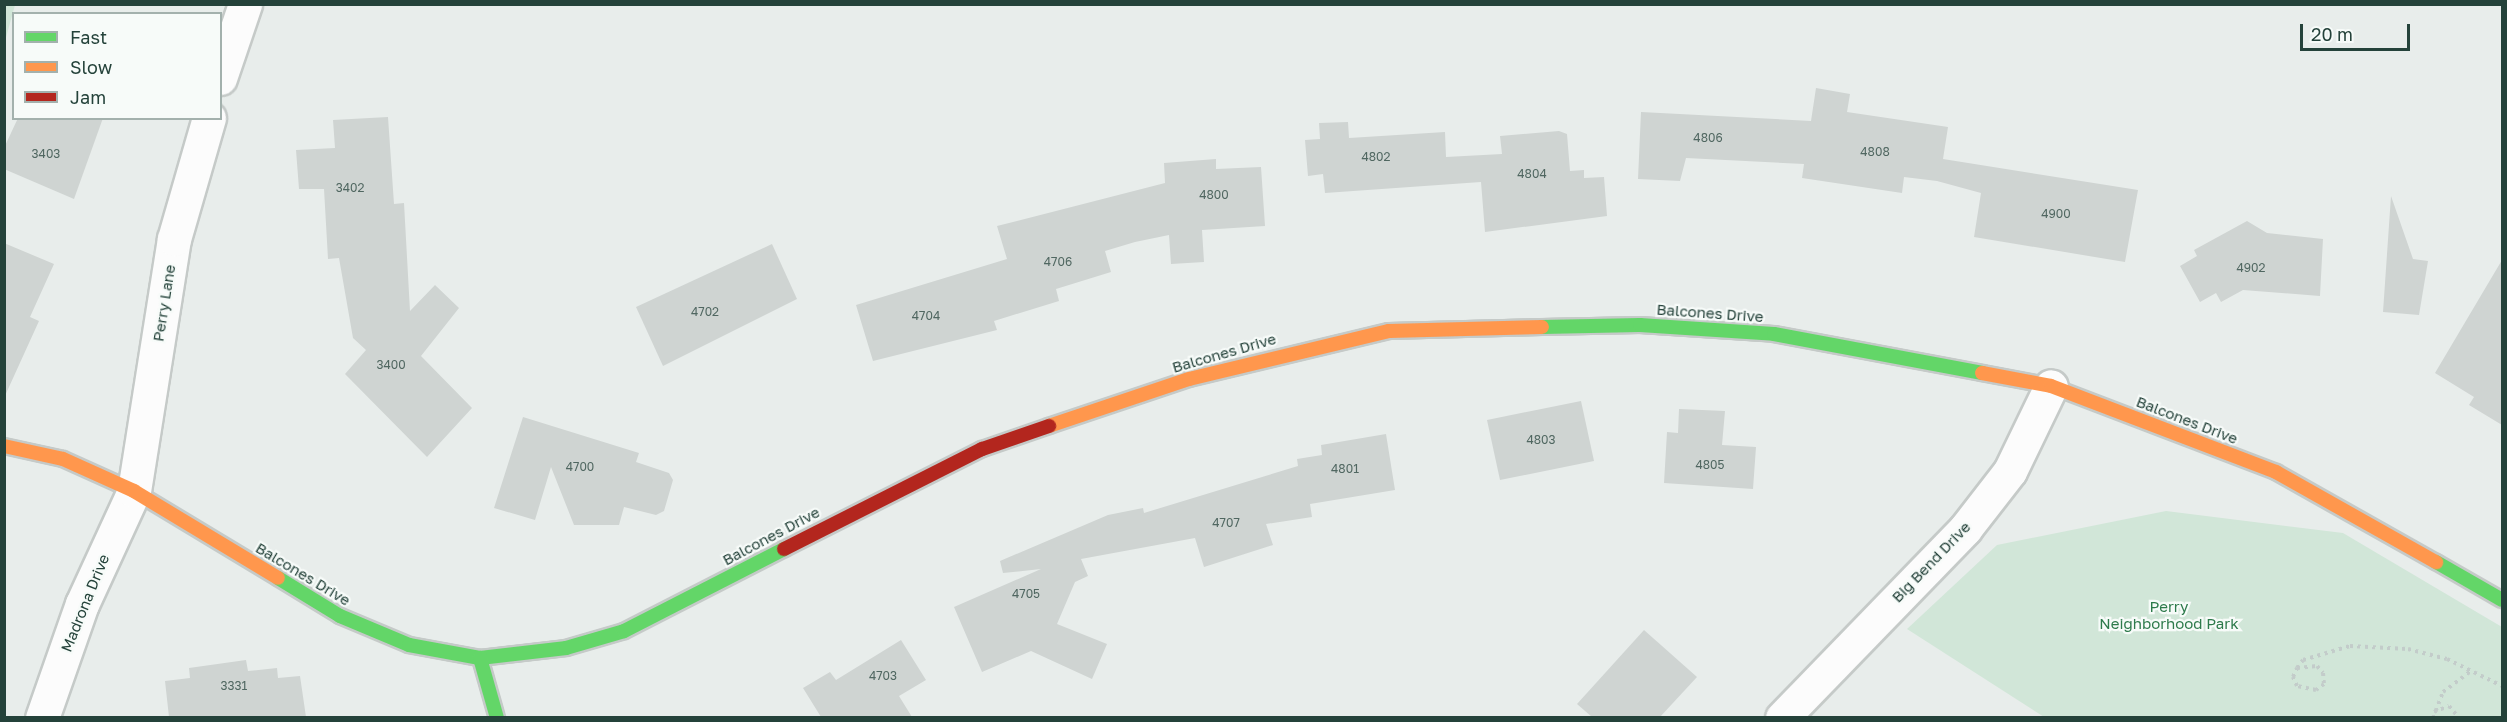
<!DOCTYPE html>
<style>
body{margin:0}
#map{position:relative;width:2507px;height:722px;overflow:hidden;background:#e8edeb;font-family:"Golos Text",sans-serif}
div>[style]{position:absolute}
.green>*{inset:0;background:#d1e6d8}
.building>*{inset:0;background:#cfd4d2}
.path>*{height:4px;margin-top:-2px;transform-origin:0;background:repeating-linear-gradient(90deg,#c3ccca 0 3px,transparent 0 7.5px)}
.roads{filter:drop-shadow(2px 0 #c5cac8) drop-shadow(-2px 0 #c5cac8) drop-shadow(0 2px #c5cac8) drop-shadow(0 -2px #c5cac8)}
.street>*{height:33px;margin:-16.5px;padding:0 16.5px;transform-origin:16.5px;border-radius:16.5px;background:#fcfcfc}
.fast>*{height:14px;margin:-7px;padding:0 7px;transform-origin:7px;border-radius:7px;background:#63d668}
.slow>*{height:14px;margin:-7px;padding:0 7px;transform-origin:7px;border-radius:7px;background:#ff974d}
.jam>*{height:14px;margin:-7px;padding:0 7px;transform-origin:7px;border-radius:7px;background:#b3261e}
span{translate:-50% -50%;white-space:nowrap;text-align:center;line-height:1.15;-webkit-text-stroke:4.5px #f7fbf9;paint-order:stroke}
.number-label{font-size:12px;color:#506761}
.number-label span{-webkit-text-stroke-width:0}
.street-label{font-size:15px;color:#24423a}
.park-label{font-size:15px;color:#2d7a4b}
.frame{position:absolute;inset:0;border:6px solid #24423a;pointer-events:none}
.legend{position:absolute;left:12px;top:12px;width:210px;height:108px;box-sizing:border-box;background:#f7fbf9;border:2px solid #a3b1ad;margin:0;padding:8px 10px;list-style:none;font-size:18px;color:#24423a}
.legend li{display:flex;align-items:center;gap:12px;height:30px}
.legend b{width:30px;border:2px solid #a3b1ad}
.scale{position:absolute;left:2300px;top:24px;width:110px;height:27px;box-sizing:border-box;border:3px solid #24423a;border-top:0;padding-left:8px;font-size:18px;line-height:21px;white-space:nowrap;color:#24423a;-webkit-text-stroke:4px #f7fbf9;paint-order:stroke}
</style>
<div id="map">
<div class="green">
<div style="clip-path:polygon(5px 4px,15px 5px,5px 41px,4px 5px)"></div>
<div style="clip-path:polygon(2166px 511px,2343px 533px,2502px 627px,2502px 717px,2044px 717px,1907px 629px,1997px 545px)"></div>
</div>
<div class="building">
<div style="clip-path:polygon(1816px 88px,1850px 94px,1847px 112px,1948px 127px,1943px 159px,2138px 190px,2125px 262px,1974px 237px,1981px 193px,1937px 181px,1904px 177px,1902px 193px,1802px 178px,1804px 164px,1686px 158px,1680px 181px,1638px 179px,1641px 112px,1811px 121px)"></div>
<div style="clip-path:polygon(388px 117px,394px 204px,404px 203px,410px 311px,435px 285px,459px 308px,421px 356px,472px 408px,427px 457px,345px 374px,366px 350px,353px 338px,339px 258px,328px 259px,324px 189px,299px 189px,296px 150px,335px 148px,333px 120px)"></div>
<div style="clip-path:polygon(18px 118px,103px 118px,74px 199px,4px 169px,4px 148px)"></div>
<div style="clip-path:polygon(1348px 122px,1349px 138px,1445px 132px,1446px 157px,1502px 154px,1500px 136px,1559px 131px,1567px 134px,1570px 171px,1584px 170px,1584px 178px,1604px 177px,1607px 216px,1485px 232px,1481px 182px,1325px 193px,1323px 174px,1308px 176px,1305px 140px,1320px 139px,1319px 123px)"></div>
<div style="clip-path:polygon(1216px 159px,1216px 169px,1261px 167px,1265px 226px,1202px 230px,1204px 262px,1171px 264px,1169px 235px,1135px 242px,1105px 251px,1111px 272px,1056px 289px,1059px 301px,994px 321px,997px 330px,873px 361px,856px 305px,1007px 259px,997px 226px,1165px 183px,1164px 163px)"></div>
<div style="clip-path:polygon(2391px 196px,2413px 259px,2428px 261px,2419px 315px,2383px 312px)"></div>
<div style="clip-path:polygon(2247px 221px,2267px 233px,2323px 239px,2320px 296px,2243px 290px,2221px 302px,2216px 293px,2200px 302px,2180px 266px,2197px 256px,2194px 250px)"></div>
<div style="clip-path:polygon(4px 243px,54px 264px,30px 317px,39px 321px,4px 398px)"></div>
<div style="clip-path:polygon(772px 244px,797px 299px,663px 366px,636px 307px)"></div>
<div style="clip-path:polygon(2502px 260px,2502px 425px,2469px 405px,2474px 397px,2435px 373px)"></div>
<div style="clip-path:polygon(1581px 401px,1594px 461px,1500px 480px,1487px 420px)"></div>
<div style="clip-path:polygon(1679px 409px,1725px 411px,1722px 445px,1756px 447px,1753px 489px,1664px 483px,1667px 432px,1678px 433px)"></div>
<div style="clip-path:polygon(523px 417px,639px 453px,636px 462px,669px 473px,673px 480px,664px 511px,656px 515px,624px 507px,619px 525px,574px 525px,551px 467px,535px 520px,494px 508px)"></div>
<div style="clip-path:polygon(1386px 434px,1395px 490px,1310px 504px,1312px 517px,1266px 524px,1273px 545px,1204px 567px,1195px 538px,1081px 559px,1088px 576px,1075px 582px,1057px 624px,1107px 644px,1092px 679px,1031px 651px,982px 672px,954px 607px,1041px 569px,1003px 573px,1000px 561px,1108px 515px,1143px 508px,1144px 513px,1298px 466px,1297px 459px,1322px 455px,1321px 445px)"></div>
<div style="clip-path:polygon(1644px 630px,1697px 677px,1660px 717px,1592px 717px,1577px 704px)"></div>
<div style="clip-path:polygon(901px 640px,926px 680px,899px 696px,912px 717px,821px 717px,803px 688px,830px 672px,836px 680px)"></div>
<div style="clip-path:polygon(246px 660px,248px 671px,277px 668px,278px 678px,300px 676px,306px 717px,169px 717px,165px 681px,190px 678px,189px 668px)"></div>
</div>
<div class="path">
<div style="left:2297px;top:668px;width:20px;rotate:-6deg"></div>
<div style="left:2317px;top:666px;width:9px;rotate:49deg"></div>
<div style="left:2323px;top:673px;width:11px;rotate:85deg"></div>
<div style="left:2324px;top:684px;width:10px;rotate:143deg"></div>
<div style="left:2316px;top:690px;width:19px;rotate:-168deg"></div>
<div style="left:2297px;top:686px;width:10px;rotate:-114deg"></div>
<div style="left:2293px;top:677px;width:10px;rotate:-66deg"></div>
<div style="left:2297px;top:668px;width:10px;rotate:-53deg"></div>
<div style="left:2303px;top:660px;width:49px;rotate:-16.6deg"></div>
<div style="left:2350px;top:646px;width:58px;rotate:3deg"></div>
<div style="left:2408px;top:649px;width:40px;rotate:14.4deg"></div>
<div style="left:2447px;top:659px;width:61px;rotate:26.1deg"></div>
<div style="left:2434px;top:712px;width:16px;rotate:-22deg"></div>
<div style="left:2449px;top:706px;width:16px;rotate:50deg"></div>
<div style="left:2433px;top:718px;width:28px;rotate:-69deg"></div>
<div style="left:2443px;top:692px;width:36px;rotate:-37deg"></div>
</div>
<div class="roads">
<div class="street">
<div style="left:220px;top:78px;width:78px;rotate:-71.3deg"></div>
<div style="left:42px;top:718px;width:121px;rotate:-70.7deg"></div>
<div style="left:82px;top:604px;width:124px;rotate:-65.3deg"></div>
<div style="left:134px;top:491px;width:255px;rotate:-81deg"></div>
<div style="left:174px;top:239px;width:126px;rotate:-73.9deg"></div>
<div style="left:1782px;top:718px;width:263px;rotate:-45.9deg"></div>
<div style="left:1965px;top:529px;width:73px;rotate:-52.2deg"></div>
<div style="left:2010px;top:471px;width:94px;rotate:-64.2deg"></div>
</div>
<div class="fast">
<div style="left:1542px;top:327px;width:98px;rotate:-1.2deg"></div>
<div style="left:1640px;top:325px;width:134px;rotate:3.8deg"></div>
<div style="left:1774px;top:334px;width:212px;rotate:10.6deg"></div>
<div style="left:2436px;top:562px;width:76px;rotate:29.9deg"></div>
<div style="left:278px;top:578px;width:73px;rotate:31.5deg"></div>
<div style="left:340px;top:616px;width:75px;rotate:22.8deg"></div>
<div style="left:409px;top:645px;width:72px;rotate:10.4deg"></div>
<div style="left:480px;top:658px;width:87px;rotate:-6.6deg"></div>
<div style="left:566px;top:648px;width:60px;rotate:-16.3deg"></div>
<div style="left:624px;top:631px;width:180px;rotate:-27.1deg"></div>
<div style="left:480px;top:658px;width:62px;rotate:74.2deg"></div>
</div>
<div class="slow">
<div style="left:1982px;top:373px;width:70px;rotate:10.7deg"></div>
<div style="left:2051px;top:386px;width:241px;rotate:20.9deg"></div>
<div style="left:2276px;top:472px;width:184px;rotate:29.4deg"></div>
<div style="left:1049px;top:426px;width:148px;rotate:-18.6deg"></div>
<div style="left:1189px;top:379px;width:206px;rotate:-13.5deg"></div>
<div style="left:1389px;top:331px;width:153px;rotate:-1.5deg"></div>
<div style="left:4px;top:446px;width:60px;rotate:12.4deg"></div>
<div style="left:63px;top:459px;width:78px;rotate:24.3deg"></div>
<div style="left:134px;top:491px;width:168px;rotate:31.1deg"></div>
</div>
<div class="jam">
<div style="left:784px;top:549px;width:222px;rotate:-26.8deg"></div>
<div style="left:982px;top:449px;width:71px;rotate:-18.9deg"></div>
</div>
</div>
<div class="number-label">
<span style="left:1708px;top:138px">4806</span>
<span style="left:1875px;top:152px">4808</span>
<span style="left:46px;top:154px">3403</span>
<span style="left:1376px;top:157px">4802</span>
<span style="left:1532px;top:174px">4804</span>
<span style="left:350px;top:188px">3402</span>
<span style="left:1214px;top:195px">4800</span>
<span style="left:2056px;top:214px">4900</span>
<span style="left:1058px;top:262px">4706</span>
<span style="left:2251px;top:268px">4902</span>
<span style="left:705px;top:312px">4702</span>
<span style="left:926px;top:316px">4704</span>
<span style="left:391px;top:365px">3400</span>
<span style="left:1541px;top:440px">4803</span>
<span style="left:1710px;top:465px">4805</span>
<span style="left:580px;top:467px">4700</span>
<span style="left:1345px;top:469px">4801</span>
<span style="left:1226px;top:523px">4707</span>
<span style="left:1026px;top:594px">4705</span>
<span style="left:883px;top:676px">4703</span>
<span style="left:234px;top:686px">3331</span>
</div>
<div class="street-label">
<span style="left:164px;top:303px;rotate:-81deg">Perry Lane</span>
<span style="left:1710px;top:313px;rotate:4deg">Balcones Drive</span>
<span style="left:1224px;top:353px;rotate:-16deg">Balcones Drive</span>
<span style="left:2187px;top:420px;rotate:21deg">Balcones Drive</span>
<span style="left:771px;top:536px;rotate:-28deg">Balcones Drive</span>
<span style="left:1931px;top:562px;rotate:-46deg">Big Bend Drive</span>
<span style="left:303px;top:574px;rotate:31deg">Balcones Drive</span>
<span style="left:85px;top:603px;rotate:-68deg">Madrona Drive</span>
</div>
<div class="park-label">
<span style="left:2169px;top:615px">Perry<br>Neighborhood Park</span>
</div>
<div class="frame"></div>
<ul class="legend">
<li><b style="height:8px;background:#63d668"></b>Fast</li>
<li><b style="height:8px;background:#ff974d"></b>Slow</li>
<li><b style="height:8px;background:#b3261e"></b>Jam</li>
</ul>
<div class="scale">20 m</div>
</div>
